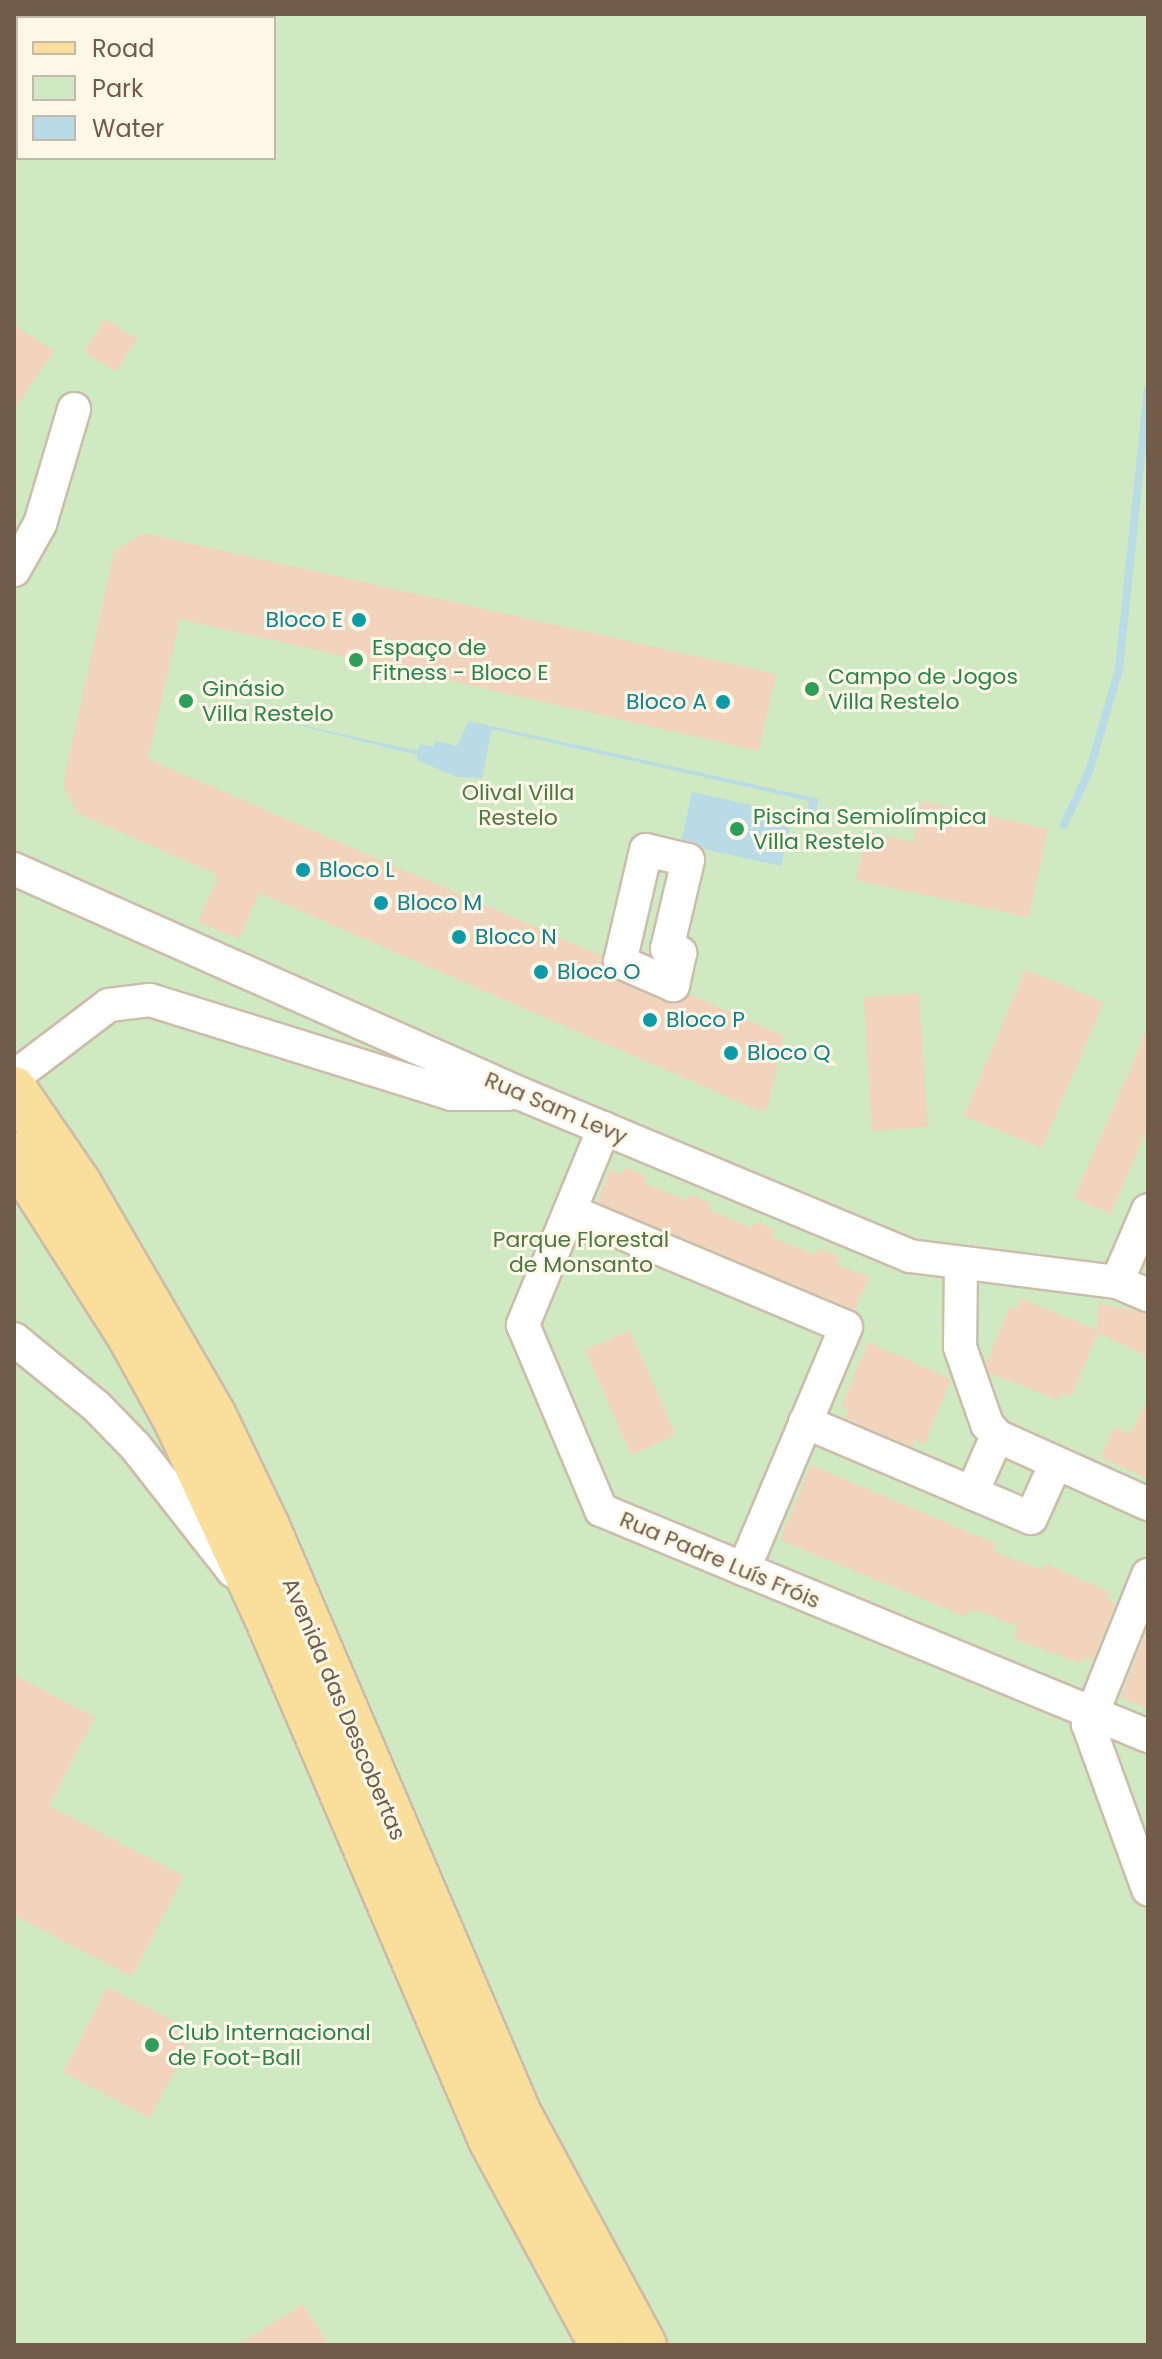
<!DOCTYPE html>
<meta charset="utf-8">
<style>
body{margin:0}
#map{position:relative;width:1162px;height:2359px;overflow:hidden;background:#fcf4e3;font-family:Poppins,sans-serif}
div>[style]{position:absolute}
.green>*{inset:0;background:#cfe9c2}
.water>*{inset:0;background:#b8dbe5}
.stream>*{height:8px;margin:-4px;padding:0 4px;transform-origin:4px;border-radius:4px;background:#b8dbe5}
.building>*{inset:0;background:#f1d4bb}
.roads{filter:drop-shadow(2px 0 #cdbcaa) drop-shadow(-2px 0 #cdbcaa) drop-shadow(0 2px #cdbcaa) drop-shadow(0 -2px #cdbcaa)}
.street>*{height:32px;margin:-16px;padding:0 16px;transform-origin:16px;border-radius:16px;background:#fff}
.primary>*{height:44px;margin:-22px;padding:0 22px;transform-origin:22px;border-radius:22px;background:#fade9b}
.dots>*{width:22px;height:22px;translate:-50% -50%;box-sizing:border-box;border:4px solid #fff8e9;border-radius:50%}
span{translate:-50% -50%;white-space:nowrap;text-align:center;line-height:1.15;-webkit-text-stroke:6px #fff8e9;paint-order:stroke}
.culture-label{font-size:22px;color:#0d838f}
.right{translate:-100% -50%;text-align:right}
.left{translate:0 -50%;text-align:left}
.leisure-label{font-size:22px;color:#27864d}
.park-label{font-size:22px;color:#4d7942}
.street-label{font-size:22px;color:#735b49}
.frame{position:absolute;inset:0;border:16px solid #735b49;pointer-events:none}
.legend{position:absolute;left:16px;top:16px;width:260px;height:144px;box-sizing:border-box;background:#fff8e9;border:2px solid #c7b9a9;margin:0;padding:10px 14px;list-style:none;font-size:24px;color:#735b49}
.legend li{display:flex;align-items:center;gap:16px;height:40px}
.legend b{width:40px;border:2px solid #c7b9a9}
</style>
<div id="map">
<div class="green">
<div style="clip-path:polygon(evenodd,14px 14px,1148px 14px,1148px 2345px,14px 2345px,14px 14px,18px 18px,274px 18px,274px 158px,18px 158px,18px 18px)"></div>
</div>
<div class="water">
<div style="clip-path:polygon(269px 718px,418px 751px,420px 744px,433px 747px,436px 741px,457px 746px,469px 721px,819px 799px,815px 814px,807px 813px,809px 801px,492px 729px,482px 778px,457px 777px,417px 760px,417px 755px)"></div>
<div style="clip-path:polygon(692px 792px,793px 814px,781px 866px,681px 844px)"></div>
</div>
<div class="stream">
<div style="left:1064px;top:825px;width:62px;rotate:-65.1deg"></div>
<div style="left:1090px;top:769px;width:104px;rotate:-73.8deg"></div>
<div style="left:1119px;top:669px;width:281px;rotate:-84.1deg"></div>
</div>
<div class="building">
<div style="clip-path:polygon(105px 319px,137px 339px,116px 372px,84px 352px)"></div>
<div style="clip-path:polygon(14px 325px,54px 351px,14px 410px)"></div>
<div style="clip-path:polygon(143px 533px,776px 674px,759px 751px,180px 619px,148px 759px,602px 956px,602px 967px,612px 979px,666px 1003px,677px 1003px,689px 994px,784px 1036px,768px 1107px,762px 1112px,259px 893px,239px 939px,198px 922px,218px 875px,77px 813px,63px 785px,114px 552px)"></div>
<div style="clip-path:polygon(922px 801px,1048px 829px,1029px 917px,856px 880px,867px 832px,913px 842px)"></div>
<div style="clip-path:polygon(1025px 969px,1104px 1002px,1042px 1148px,964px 1116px)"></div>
<div style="clip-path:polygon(919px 993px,928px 1127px,872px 1131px,864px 997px)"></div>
<div style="clip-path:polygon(1148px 1027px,1148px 1126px,1111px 1214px,1074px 1198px)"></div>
<div style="clip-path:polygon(625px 1167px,647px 1176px,644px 1183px,687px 1200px,690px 1194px,711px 1203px,708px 1209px,752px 1228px,755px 1221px,776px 1230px,772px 1237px,816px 1255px,818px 1248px,840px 1257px,837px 1264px,869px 1277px,855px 1310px,597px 1202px,611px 1169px,622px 1174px)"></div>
<div style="clip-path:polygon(1021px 1298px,1097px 1330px,1099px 1303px,1148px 1314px,1148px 1357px,1098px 1333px,1071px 1397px,1061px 1393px,1058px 1400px,989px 1373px,986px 1363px,1000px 1329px,1010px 1306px,1017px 1309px)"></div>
<div style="clip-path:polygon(630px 1330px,676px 1435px,631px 1455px,585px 1350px)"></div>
<div style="clip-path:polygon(868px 1342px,951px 1379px,925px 1444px,914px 1440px,912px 1447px,845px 1418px,849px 1410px,841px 1407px)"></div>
<div style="clip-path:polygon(1148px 1399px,1148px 1479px,1100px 1457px,1114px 1427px,1130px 1434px)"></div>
<div style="clip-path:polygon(811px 1465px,997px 1544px,993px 1551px,1042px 1570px,1045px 1563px,1111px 1593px,1108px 1600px,1116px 1603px,1093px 1661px,1084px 1657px,1081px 1664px,1047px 1651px,1014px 1638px,1018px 1627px,982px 1612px,969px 1610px,966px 1617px,780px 1540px)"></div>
<div style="clip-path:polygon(1148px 1638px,1148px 1709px,1121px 1698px,1143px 1639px)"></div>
<div style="clip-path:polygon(14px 1675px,95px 1717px,49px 1806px,184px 1876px,132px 1977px,14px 1915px)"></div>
<div style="clip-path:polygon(107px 1987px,195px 2032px,150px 2118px,63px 2072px)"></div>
<div style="clip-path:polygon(303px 2304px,329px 2345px,238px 2345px)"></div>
</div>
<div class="roads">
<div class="street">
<div style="left:14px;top:570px;width:53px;rotate:-60.5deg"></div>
<div style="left:40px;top:524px;width:120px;rotate:-73.5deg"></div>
<div style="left:646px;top:850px;width:43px;rotate:13.4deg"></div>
<div style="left:688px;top:860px;width:91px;rotate:103.3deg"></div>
<div style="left:667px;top:949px;width:14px;rotate:17deg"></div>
<div style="left:680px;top:953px;width:33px;rotate:102deg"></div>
<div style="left:673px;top:985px;width:58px;rotate:-156.5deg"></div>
<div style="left:620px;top:962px;width:115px;rotate:-76.9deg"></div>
<div style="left:14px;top:869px;width:555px;rotate:23.93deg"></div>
<div style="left:521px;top:1094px;width:421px;rotate:22.6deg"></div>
<div style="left:910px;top:1256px;width:209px;rotate:7.2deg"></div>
<div style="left:1117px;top:1282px;width:34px;rotate:23deg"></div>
<div style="left:14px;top:1077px;width:119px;rotate:-37.2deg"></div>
<div style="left:109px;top:1005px;width:41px;rotate:-7deg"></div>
<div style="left:150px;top:1000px;width:315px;rotate:17.3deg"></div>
<div style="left:451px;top:1094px;width:57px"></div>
<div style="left:604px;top:1128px;width:213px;rotate:112.4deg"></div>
<div style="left:523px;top:1325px;width:201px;rotate:67.1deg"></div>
<div style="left:601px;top:1510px;width:592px;rotate:22.45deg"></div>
<div style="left:570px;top:1211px;width:299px;rotate:22.8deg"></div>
<div style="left:846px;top:1327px;width:263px;rotate:112.9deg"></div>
<div style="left:961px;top:1265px;width:82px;rotate:90.7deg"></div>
<div style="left:960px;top:1347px;width:82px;rotate:70.7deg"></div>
<div style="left:987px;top:1424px;width:16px;rotate:50deg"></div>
<div style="left:997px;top:1436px;width:166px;rotate:24.2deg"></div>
<div style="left:1117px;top:1282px;width:78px;rotate:-66.7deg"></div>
<div style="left:14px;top:1339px;width:106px;rotate:39.3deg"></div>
<div style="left:96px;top:1406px;width:56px;rotate:45.7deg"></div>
<div style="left:135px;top:1446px;width:159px;rotate:51.9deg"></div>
<div style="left:805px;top:1422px;width:181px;rotate:23deg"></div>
<div style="left:997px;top:1436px;width:62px;rotate:113.7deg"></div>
<div style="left:972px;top:1493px;width:64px;rotate:23deg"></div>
<div style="left:1031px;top:1518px;width:60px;rotate:-65.6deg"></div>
<div style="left:1148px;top:1575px;width:161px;rotate:111.9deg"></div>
<div style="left:1088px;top:1724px;width:176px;rotate:70deg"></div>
</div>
<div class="primary">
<div style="left:14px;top:1089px;width:115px;rotate:55.6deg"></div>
<div style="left:79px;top:1184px;width:268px;rotate:59.8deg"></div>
<div style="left:214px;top:1416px;width:120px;rotate:64.3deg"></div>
<div style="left:266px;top:1524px;width:642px;rotate:66.79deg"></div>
<div style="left:519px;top:2114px;width:263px;rotate:61.6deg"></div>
<div style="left:14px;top:1155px;width:214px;rotate:57.4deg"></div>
<div style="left:129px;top:1335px;width:99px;rotate:61.1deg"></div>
<div style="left:177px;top:1422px;width:210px;rotate:65.3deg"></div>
<div style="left:265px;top:1613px;width:573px;rotate:66.79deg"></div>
<div style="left:491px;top:2140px;width:233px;rotate:61.6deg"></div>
</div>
</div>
<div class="dots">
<div style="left:359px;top:620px;background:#0f9aa8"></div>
<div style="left:356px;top:660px;background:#2e9e5b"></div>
<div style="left:812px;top:689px;background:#2e9e5b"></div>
<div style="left:186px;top:701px;background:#2e9e5b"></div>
<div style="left:723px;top:702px;background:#0f9aa8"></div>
<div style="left:737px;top:829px;background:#2e9e5b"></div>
<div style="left:303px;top:870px;background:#0f9aa8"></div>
<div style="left:381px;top:903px;background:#0f9aa8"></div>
<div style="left:459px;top:937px;background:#0f9aa8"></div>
<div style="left:541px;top:972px;background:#0f9aa8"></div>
<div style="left:650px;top:1020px;background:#0f9aa8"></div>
<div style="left:731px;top:1053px;background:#0f9aa8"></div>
<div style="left:152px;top:2045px;background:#2e9e5b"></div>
</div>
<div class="culture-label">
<span class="right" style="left:343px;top:620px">Bloco E</span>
<span class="right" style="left:707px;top:702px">Bloco A</span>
<span class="left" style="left:319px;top:870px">Bloco L</span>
<span class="left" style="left:397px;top:903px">Bloco M</span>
<span class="left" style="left:475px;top:937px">Bloco N</span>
<span class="left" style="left:557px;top:972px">Bloco O</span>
<span class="left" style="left:666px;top:1020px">Bloco P</span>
<span class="left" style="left:747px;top:1053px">Bloco Q</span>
</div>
<div class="leisure-label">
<span class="left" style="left:372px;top:660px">Espaço de<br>Fitness - Bloco E</span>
<span class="left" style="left:828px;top:689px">Campo de Jogos<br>Villa Restelo</span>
<span class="left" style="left:202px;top:701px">Ginásio<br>Villa Restelo</span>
<span class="left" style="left:753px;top:829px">Piscina Semiolímpica<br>Villa Restelo</span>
<span class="left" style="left:168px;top:2045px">Club Internacional<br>de Foot-Ball</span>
</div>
<div class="park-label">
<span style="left:518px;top:805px">Olival Villa<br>Restelo</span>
<span style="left:581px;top:1252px">Parque Florestal<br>de Monsanto</span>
</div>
<div class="street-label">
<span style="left:556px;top:1108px;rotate:23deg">Rua Sam Levy</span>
<span style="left:720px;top:1560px;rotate:23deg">Rua Padre Luís Fróis</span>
<span style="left:344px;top:1709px;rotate:67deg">Avenida das Descobertas</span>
</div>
<div class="frame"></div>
<ul class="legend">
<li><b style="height:10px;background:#fade9b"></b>Road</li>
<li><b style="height:22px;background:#cfe9c2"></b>Park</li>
<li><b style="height:22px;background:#b8dbe5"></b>Water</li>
</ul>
</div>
